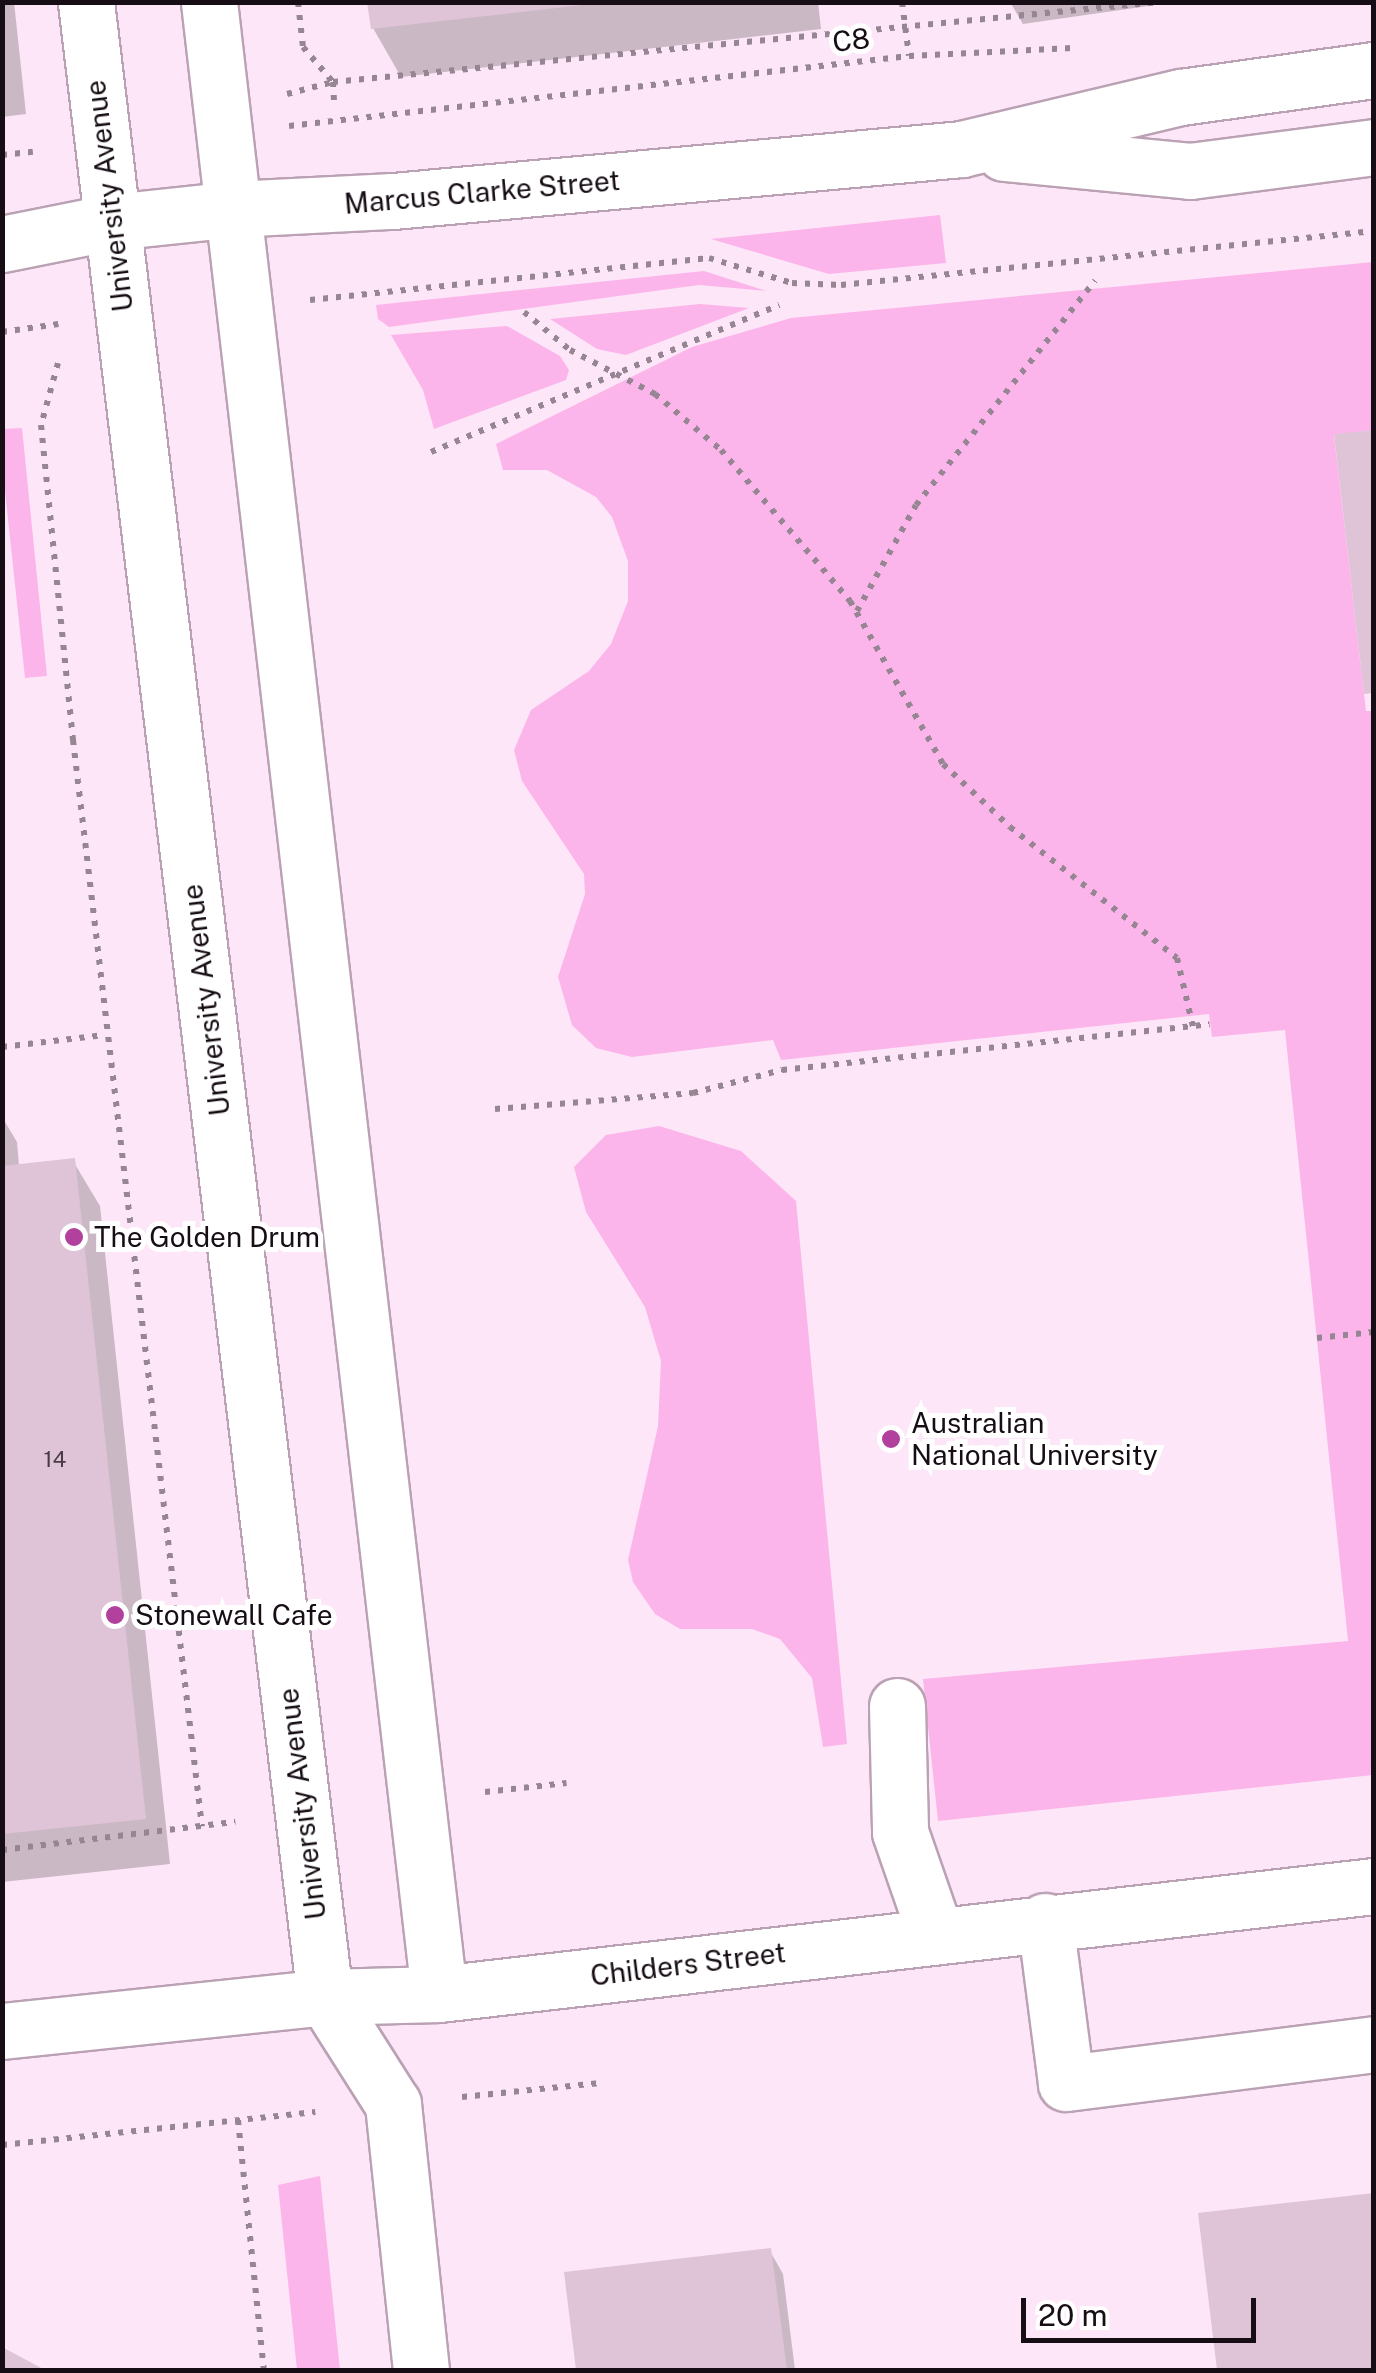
<!DOCTYPE html>
<style>
body{margin:0}
#map{position:relative;width:1376px;height:2373px;overflow:hidden;background:#fde6f7;font-family:"Public Sans",sans-serif}
div>[style]{position:absolute}
.green>*{inset:0;background:#fcb5eb}
.shadow>*{inset:0;background:#0003}
.building>*{inset:0;background:#dfc4d7}
.path>*{height:6px;margin-top:-3px;transform-origin:0;background:repeating-linear-gradient(90deg,#968592 0 5px,transparent 0 13px)}
.roads{filter:drop-shadow(2px 0 #bba1b4) drop-shadow(-2px 0 #bba1b4) drop-shadow(0 2px #bba1b4) drop-shadow(0 -2px #bba1b4)}
.minor>*{height:55px;margin:-27.5px;padding:0 27.5px;transform-origin:27.5px;border-radius:27.5px;background:#fff}
.dots>*{width:28px;height:28px;translate:-50% -50%;box-sizing:border-box;border:5px solid #fff;border-radius:50%}
span{translate:-50% -50%;white-space:nowrap;text-align:center;line-height:1.15;-webkit-text-stroke:10px #fff;paint-order:stroke}
.number-label{font-size:22px;color:#493c46}
.number-label span{-webkit-text-stroke-width:0}
.street-label{font-size:28px;color:#170e15}
.poi-label{font-size:28px;color:#170e15}
.left{translate:0 -50%;text-align:left}
.frame{position:absolute;inset:0;border:5px solid #170e15;pointer-events:none}
.scale{position:absolute;left:1021px;top:2298px;width:235px;height:45px;box-sizing:border-box;border:5px solid #170e15;border-top:0;padding-left:12px;font-size:30px;line-height:35px;white-space:nowrap;color:#170e15;-webkit-text-stroke:8px #fff;paint-order:stroke}
</style>
<div id="map">
<div class="green">
<div style="clip-path:polygon(940px 215px,946px 263px,829px 274px,711px 239px)"></div>
<div style="clip-path:polygon(1373px 262px,1373px 430px,1334px 435px,1366px 711px,1374px 711px,1373px 1775px,938px 1821px,923px 1679px,1348px 1641px,1285px 1030px,1212px 1037px,1209px 1014px,781px 1060px,773px 1040px,632px 1057px,596px 1048px,572px 1025px,558px 977px,585px 894px,584px 874px,522px 781px,514px 750px,531px 710px,589px 671px,611px 644px,628px 601px,628px 561px,612px 517px,596px 497px,547px 470px,503px 470px,496px 444px,692px 347px,791px 318px)"></div>
<div style="clip-path:polygon(704px 271px,766px 291px,699px 285px,389px 327px,378px 319px,376px 305px)"></div>
<div style="clip-path:polygon(700px 304px,749px 308px,626px 355px,597px 349px,550px 319px)"></div>
<div style="clip-path:polygon(507px 326px,560px 356px,569px 370px,566px 380px,434px 429px,423px 390px,391px 335px)"></div>
<div style="clip-path:polygon(22px 428px,47px 676px,25px 678px,2px 463px,3px 429px)"></div>
<div style="clip-path:polygon(659px 1126px,741px 1151px,796px 1201px,847px 1744px,823px 1747px,812px 1678px,780px 1639px,752px 1629px,680px 1629px,655px 1614px,633px 1582px,628px 1560px,658px 1426px,661px 1361px,645px 1307px,586px 1212px,574px 1167px,606px 1135px)"></div>
<div style="clip-path:polygon(320px 2176px,340px 2370px,297px 2370px,278px 2185px)"></div>
</div>
<div class="shadow">
<div style="clip-path:polygon(2px 2px,14px 2px,26px 114px,2px 117px)"></div>
<div style="clip-path:polygon(370px 2px,818px 2px,821px 29px,401px 77px,373px 28px)"></div>
<div style="clip-path:polygon(1010px 2px,1176px 2px,1023px 24px)"></div>
<div style="clip-path:polygon(2px 1117px,17px 1142px,19px 1166px,73px 1161px,100px 1206px,170px 1864px,2px 1882px)"></div>
<div style="clip-path:polygon(1374px 2195px,1374px 2370px,1219px 2370px,1201px 2216px)"></div>
<div style="clip-path:polygon(770px 2251px,783px 2274px,795px 2370px,579px 2370px,567px 2275px)"></div>
</div>
<div class="building">
<div style="clip-path:polygon(367px 2px,583px 2px,583px 5px,371px 29px)"></div>
<div style="clip-path:polygon(1374px 430px,1374px 693px,1364px 694px,1334px 434px)"></div>
<div style="clip-path:polygon(75px 1158px,146px 1819px,2px 1834px,2px 1166px)"></div>
<div style="clip-path:polygon(1374px 2193px,1374px 2370px,1217px 2370px,1198px 2213px)"></div>
<div style="clip-path:polygon(771px 2248px,787px 2370px,576px 2370px,564px 2272px)"></div>
<div style="clip-path:polygon(2px 2347px,45px 2370px,2px 2370px)"></div>
</div>
<div class="path">
<div style="left:298px;top:2px;width:45px;rotate:83.7deg"></div>
<div style="left:303px;top:47px;width:46px;rotate:49.4deg"></div>
<div style="left:333px;top:82px;width:21px;rotate:87deg"></div>
<div style="left:902px;top:2px;width:54px;rotate:82.6deg"></div>
<div style="left:287px;top:94px;width:48px;rotate:-14.6deg"></div>
<div style="left:333px;top:82px;width:831px;rotate:-5.53deg"></div>
<div style="left:289px;top:126px;width:624px;rotate:-6.44deg"></div>
<div style="left:909px;top:56px;width:164px;rotate:-2.8deg"></div>
<div style="left:2px;top:155px;width:31px;rotate:-6deg"></div>
<div style="left:310px;top:300px;width:401px;rotate:-6deg"></div>
<div style="left:709px;top:258px;width:87px;rotate:16.8deg"></div>
<div style="left:792px;top:283px;width:49px;rotate:2.3deg"></div>
<div style="left:841px;top:285px;width:536px;rotate:-5.79deg"></div>
<div style="left:524px;top:312px;width:60px;rotate:39.6deg"></div>
<div style="left:570px;top:350px;width:96px;rotate:27.4deg"></div>
<div style="left:655px;top:394px;width:87px;rotate:40.3deg"></div>
<div style="left:721px;top:450px;width:199px;rotate:49.5deg"></div>
<div style="left:850px;top:601px;width:188px;rotate:60.3deg"></div>
<div style="left:943px;top:764px;width:92px;rotate:43.2deg"></div>
<div style="left:1010px;top:827px;width:212px;rotate:38.1deg"></div>
<div style="left:1177px;top:958px;width:71px;rotate:76.9deg"></div>
<div style="left:2px;top:332px;width:57px;rotate:-8.1deg"></div>
<div style="left:58px;top:363px;width:64px;rotate:105.3deg"></div>
<div style="left:41px;top:425px;width:317px;rotate:84.2deg"></div>
<div style="left:73px;top:740px;width:1094px;rotate:83.23deg"></div>
<div style="left:431px;top:452px;width:378px;rotate:-22.9deg"></div>
<div style="left:857px;top:611px;width:121px;rotate:-60.9deg"></div>
<div style="left:916px;top:505px;width:287px;rotate:-51.4deg"></div>
<div style="left:2px;top:1047px;width:103px;rotate:-6.7deg"></div>
<div style="left:495px;top:1109px;width:199px;rotate:-4.6deg"></div>
<div style="left:693px;top:1093px;width:92px;rotate:-14.5deg"></div>
<div style="left:782px;top:1070px;width:430px;rotate:-6.1deg"></div>
<div style="left:1317px;top:1338px;width:57px;rotate:-6deg"></div>
<div style="left:485px;top:1792px;width:82px;rotate:-6.3deg"></div>
<div style="left:2px;top:1850px;width:235px;rotate:-6.9deg"></div>
<div style="left:462px;top:2097px;width:139px;rotate:-5.8deg"></div>
<div style="left:238px;top:2120px;width:251px;rotate:84.1deg"></div>
<div style="left:2px;top:2145px;width:315px;rotate:-6deg"></div>
</div>
<div class="roads">
<div class="minor">
<div style="left:86px;top:2px;width:2009px;rotate:83.17deg"></div>
<div style="left:325px;top:1997px;width:127px;rotate:57.6deg"></div>
<div style="left:393px;top:2104px;width:267px;rotate:84deg"></div>
<div style="left:209px;top:2px;width:2005px;rotate:83.41deg"></div>
<div style="left:1004px;top:153px;width:187px;rotate:5.5deg"></div>
<div style="left:1190px;top:171px;width:186px;rotate:-7.4deg"></div>
<div style="left:2px;top:244px;width:112px;rotate:-11.3deg"></div>
<div style="left:112px;top:222px;width:122px;rotate:-6.1deg"></div>
<div style="left:233px;top:209px;width:160px;rotate:-2.9deg"></div>
<div style="left:393px;top:201px;width:571px;rotate:-5.22deg"></div>
<div style="left:962px;top:149px;width:225px;rotate:-13.4deg"></div>
<div style="left:1181px;top:97px;width:195px;rotate:-8deg"></div>
<div style="left:897px;top:1706px;width:126px;rotate:88.6deg"></div>
<div style="left:900px;top:1832px;width:107px;rotate:70.9deg"></div>
<div style="left:1045px;top:1921px;width:163px;rotate:82.6deg"></div>
<div style="left:1066px;top:2083px;width:310px;rotate:-7.2deg"></div>
<div style="left:2px;top:2031px;width:325px;rotate:-6deg"></div>
<div style="left:325px;top:1997px;width:114px;rotate:-1.5deg"></div>
<div style="left:439px;top:1994px;width:941px;rotate:-6.59deg"></div>
</div>
</div>
<div class="dots">
<div style="left:74px;top:1237px;background:#b1419d"></div>
<div style="left:891px;top:1439px;background:#b1419d"></div>
<div style="left:115px;top:1615px;background:#b1419d"></div>
</div>
<div class="number-label">
<span style="left:55px;top:1460px">14</span>
</div>
<div class="street-label">
<span style="left:851px;top:40px;rotate:-7deg">C8</span>
<span style="left:482px;top:192px;rotate:-5deg">Marcus Clarke Street</span>
<span style="left:109px;top:196px;rotate:-97deg">University Avenue</span>
<span style="left:206px;top:1000px;rotate:-97deg">University Avenue</span>
<span style="left:302px;top:1804px;rotate:-97deg">University Avenue</span>
<span style="left:688px;top:1964px;rotate:-7deg">Childers Street</span>
</div>
<div class="poi-label">
<span class="left" style="left:94px;top:1237px">The Golden Drum</span>
<span class="left" style="left:911px;top:1439px">Australian<br>National University</span>
<span class="left" style="left:135px;top:1615px">Stonewall Cafe</span>
</div>
<div class="frame"></div>
<div class="scale">20 m</div>
</div>
